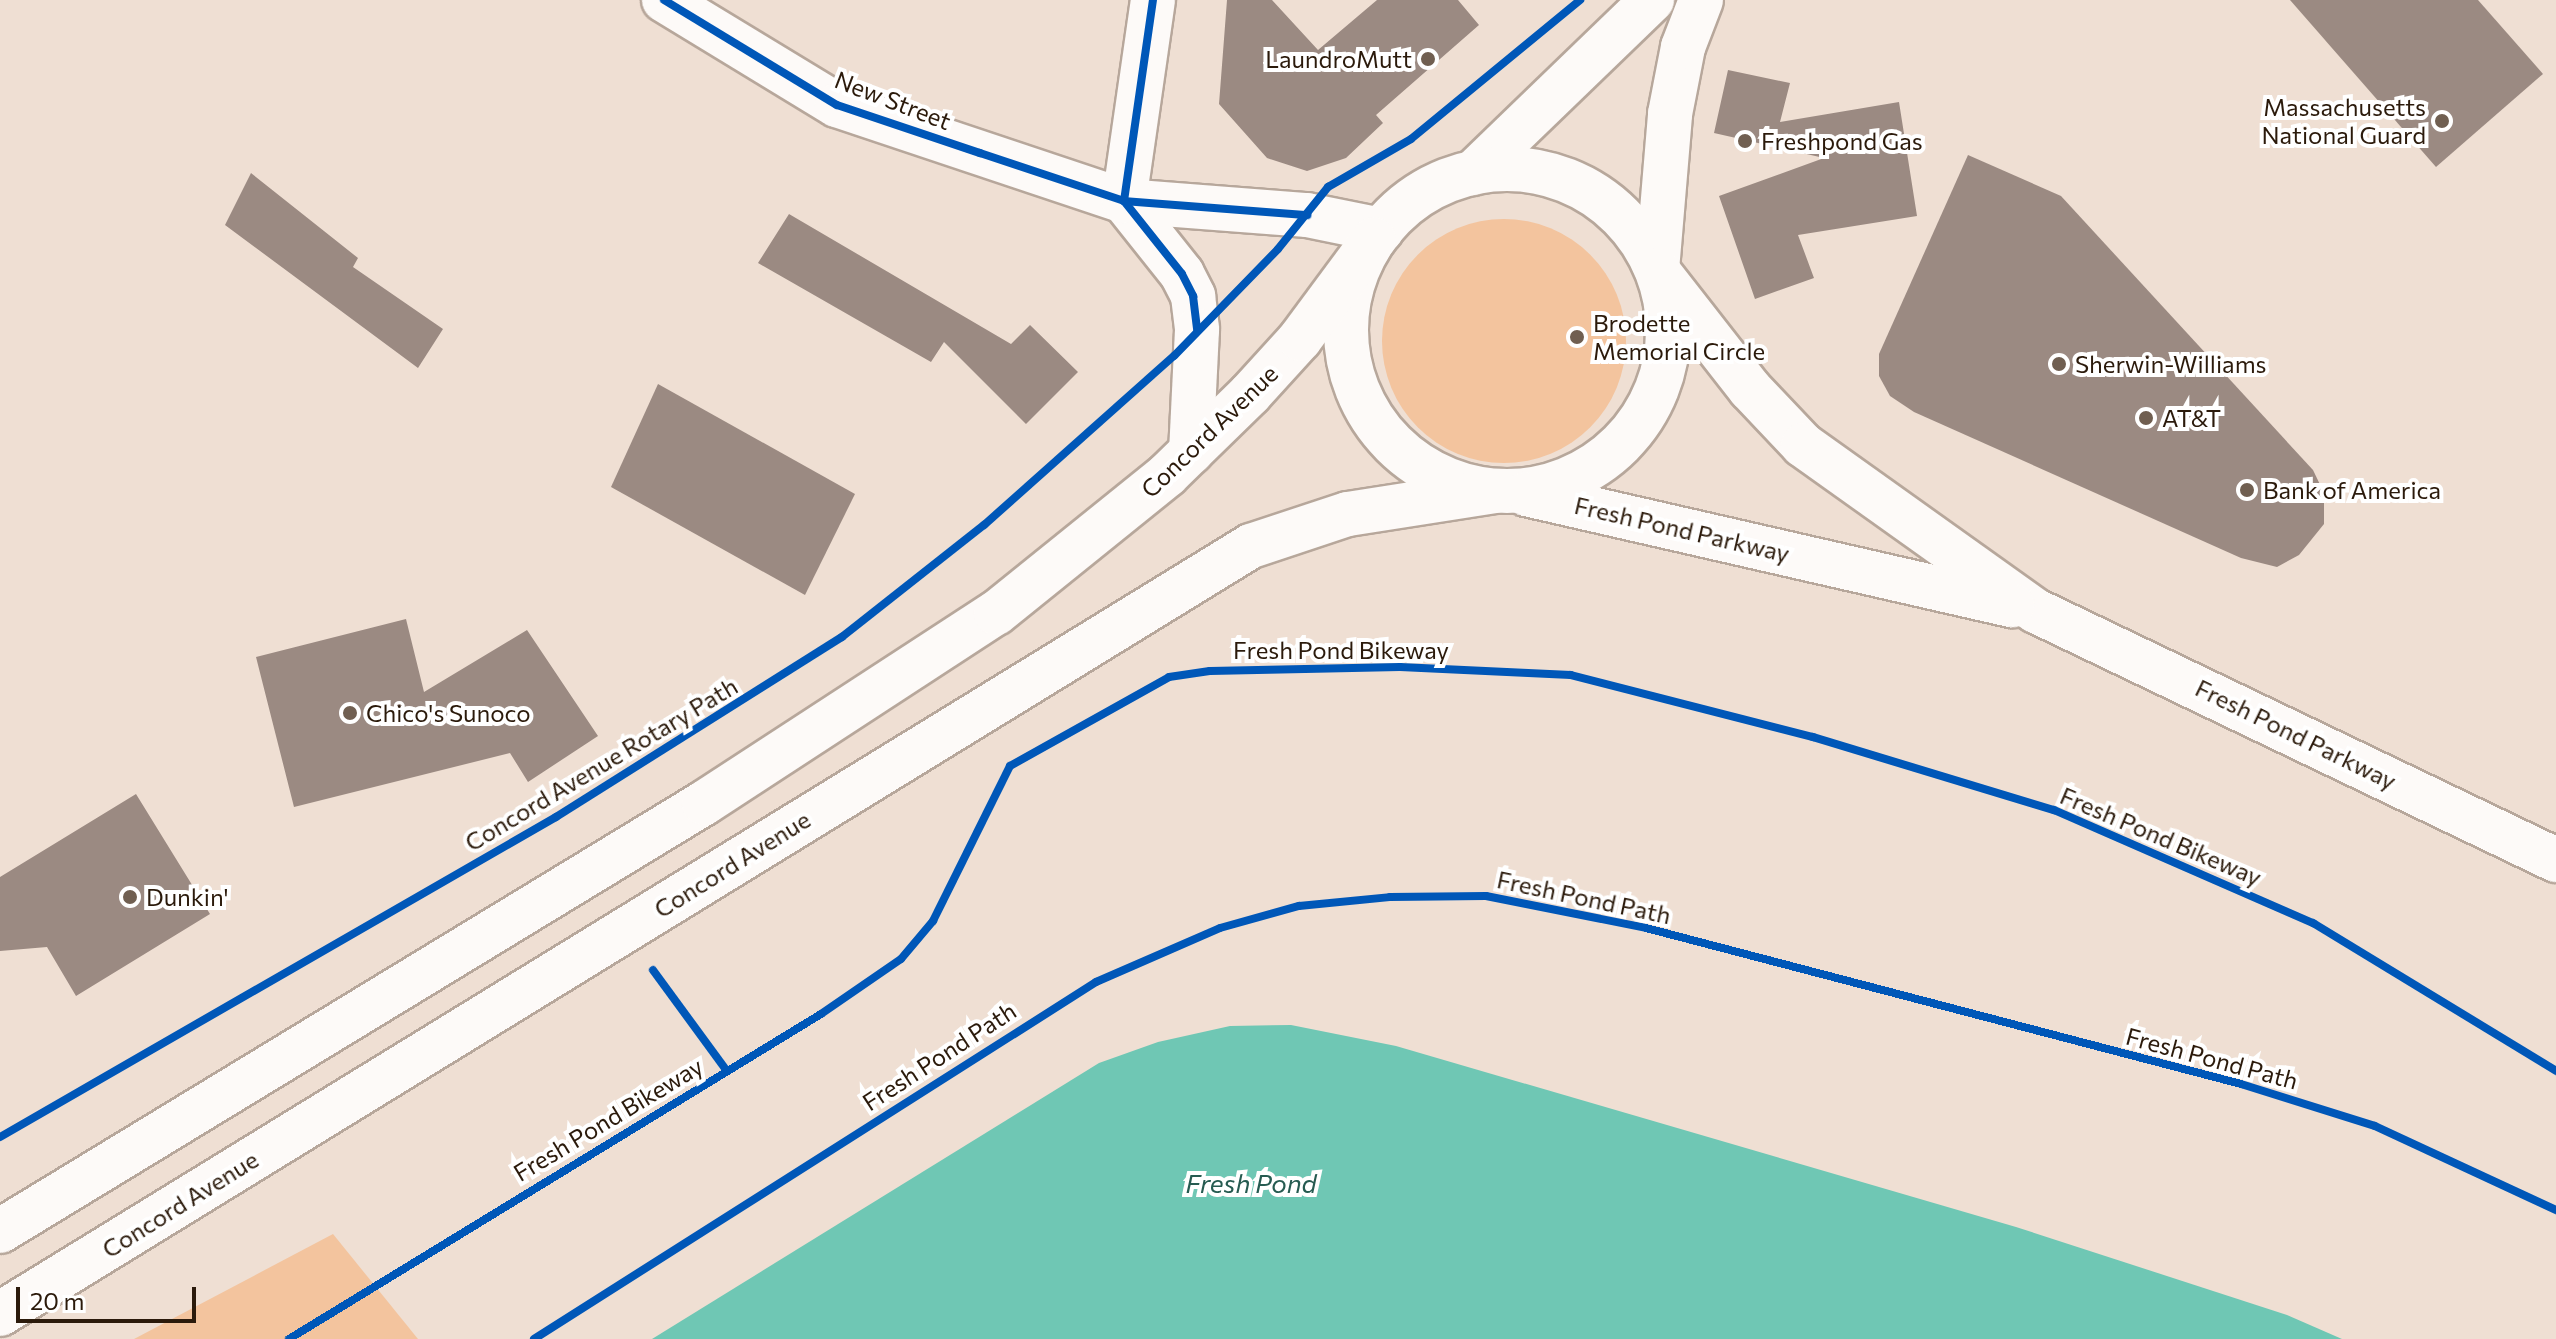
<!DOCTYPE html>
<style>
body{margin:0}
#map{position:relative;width:2556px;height:1339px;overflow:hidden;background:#efdfd3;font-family:Commissioner,sans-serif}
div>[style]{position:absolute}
.green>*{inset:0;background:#f3c49e}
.round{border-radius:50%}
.water>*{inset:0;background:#6fc7b4}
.building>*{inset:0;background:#9b8a82}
.roads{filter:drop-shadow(2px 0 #b7a79b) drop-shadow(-2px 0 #b7a79b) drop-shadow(0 2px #b7a79b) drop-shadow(0 -2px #b7a79b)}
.minor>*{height:44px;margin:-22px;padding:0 22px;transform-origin:22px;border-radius:22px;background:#fdfaf8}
.major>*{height:44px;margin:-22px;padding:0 22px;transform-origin:22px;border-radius:22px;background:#fdfaf8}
.highway>*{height:44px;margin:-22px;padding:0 22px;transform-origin:22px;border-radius:22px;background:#fdfaf8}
.highway>.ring{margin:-22px;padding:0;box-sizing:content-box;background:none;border:44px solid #fdfaf8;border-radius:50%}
.cycleway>*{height:8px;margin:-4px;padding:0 4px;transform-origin:4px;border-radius:4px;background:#0057b8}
.dots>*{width:22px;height:22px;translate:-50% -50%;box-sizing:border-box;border:4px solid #fff;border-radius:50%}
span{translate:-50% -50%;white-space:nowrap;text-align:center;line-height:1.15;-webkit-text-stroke:8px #fff;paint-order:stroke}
.poi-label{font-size:24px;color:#2b1a0b}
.right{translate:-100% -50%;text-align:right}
.left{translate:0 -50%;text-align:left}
.street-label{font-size:24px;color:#2b1a0b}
.water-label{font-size:26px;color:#265b51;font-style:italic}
.scale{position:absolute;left:16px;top:1287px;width:180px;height:36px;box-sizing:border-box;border:4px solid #2b1a0b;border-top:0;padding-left:10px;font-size:24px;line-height:28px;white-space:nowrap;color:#2b1a0b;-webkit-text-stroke:6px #fff;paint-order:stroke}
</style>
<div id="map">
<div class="green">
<div class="round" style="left:1382px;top:219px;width:244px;height:244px"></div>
<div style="clip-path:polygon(333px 1234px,418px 1339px,134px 1339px)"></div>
</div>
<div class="water">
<div style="clip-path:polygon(1291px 1025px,1396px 1046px,2016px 1227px,2287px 1315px,2342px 1339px,652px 1339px,1099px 1063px,1158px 1042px,1230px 1026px)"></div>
</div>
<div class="building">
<div style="clip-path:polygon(1227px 0,1272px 0,1318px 50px,1377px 0,1458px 0,1479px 25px,1376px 115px,1383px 123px,1346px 158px,1307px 171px,1267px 158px,1219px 104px)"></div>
<div style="clip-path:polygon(2290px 0,2478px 0,2543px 74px,2436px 167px)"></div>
<div style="clip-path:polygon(1728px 70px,1790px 83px,1780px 122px,1899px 102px,1917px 216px,1798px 235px,1814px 278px,1755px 299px,1719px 196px,1824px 158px,1714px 133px)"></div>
<div style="clip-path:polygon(1968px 155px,2061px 196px,2313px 470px,2324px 493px,2324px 524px,2299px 555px,2277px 567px,2241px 558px,1914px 412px,1890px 396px,1879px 376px,1879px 354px)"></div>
<div style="clip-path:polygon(251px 173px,358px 258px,353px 267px,443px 329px,418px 368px,225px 225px)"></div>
<div style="clip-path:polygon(789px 214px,1011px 344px,1030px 325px,1078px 372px,1026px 424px,944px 342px,931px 362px,758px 263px)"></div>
<div style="clip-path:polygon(658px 384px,855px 494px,805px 595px,611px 487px)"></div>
<div style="clip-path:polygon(406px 619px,424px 692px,527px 630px,598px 736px,528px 782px,510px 753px,294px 807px,256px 657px)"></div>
<div style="clip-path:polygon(136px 794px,210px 914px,76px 996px,47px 947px,0 951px,0 877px)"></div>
</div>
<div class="roads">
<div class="minor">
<div style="left:664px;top:0;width:202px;rotate:31.3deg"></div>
<div style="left:837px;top:105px;width:303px;rotate:18.5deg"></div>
<div style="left:1124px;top:201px;width:184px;rotate:4.4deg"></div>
<div style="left:1307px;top:215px;width:76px;rotate:11.5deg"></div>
<div style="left:1124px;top:201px;width:93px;rotate:51.5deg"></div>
<div style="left:1182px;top:274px;width:25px;rotate:63deg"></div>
<div style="left:1193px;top:296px;width:34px;rotate:83deg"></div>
<div style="left:1197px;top:330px;width:122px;rotate:92.8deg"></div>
<div style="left:1124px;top:201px;width:203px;rotate:-81.8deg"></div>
</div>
<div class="major">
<div style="left:1473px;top:173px;width:249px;rotate:-44deg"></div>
<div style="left:1657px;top:270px;width:157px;rotate:-85.2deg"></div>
<div style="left:1670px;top:114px;width:68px;rotate:-79deg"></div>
<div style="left:1683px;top:47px;width:50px;rotate:-69deg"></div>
</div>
<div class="highway">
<div class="ring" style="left:1346px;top:169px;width:278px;height:278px"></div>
<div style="left:1657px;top:270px;width:151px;rotate:52deg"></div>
<div style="left:1750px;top:389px;width:77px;rotate:46.6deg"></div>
<div style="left:1803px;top:445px;width:286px;rotate:35.5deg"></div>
<div style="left:2036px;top:611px;width:577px;rotate:25.59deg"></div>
<div style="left:1526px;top:494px;width:499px;rotate:12.9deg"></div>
<div style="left:0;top:1231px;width:824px;rotate:-31.3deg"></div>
<div style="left:704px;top:803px;width:348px;rotate:-33.1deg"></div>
<div style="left:996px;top:613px;width:220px;rotate:-38.9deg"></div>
<div style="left:1167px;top:475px;width:116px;rotate:-44.3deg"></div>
<div style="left:1250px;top:394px;width:74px;rotate:-47.7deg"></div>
<div style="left:1300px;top:339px;width:124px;rotate:-53.5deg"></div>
<div style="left:0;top:1314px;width:1468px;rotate:-31.55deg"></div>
<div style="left:1251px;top:546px;width:102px;rotate:-18.3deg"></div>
<div style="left:1348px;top:514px;width:149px;rotate:-8.9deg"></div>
</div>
</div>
<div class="cycleway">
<div style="left:664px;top:0;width:202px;rotate:31.3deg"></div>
<div style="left:837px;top:105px;width:151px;rotate:18.6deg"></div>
<div style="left:980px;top:153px;width:152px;rotate:18.4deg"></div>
<div style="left:1124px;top:201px;width:184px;rotate:4.4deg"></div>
<div style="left:1124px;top:201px;width:203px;rotate:-81.8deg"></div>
<div style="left:1124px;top:201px;width:93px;rotate:51.5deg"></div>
<div style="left:1182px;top:274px;width:25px;rotate:63deg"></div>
<div style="left:1193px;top:296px;width:34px;rotate:83deg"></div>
<div style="left:653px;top:970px;width:125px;rotate:53.8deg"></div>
<div style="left:0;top:1137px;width:642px;rotate:-29.92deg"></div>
<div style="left:556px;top:817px;width:338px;rotate:-32.2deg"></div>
<div style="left:842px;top:637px;width:181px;rotate:-38.3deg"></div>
<div style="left:984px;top:525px;width:254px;rotate:-41.7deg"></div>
<div style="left:1174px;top:356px;width:149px;rotate:-45.8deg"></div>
<div style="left:1278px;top:249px;width:80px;rotate:-51.1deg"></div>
<div style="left:1328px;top:187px;width:96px;rotate:-30deg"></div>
<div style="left:1411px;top:139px;width:219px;rotate:-39.4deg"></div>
<div style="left:289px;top:1339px;width:623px;rotate:-31.42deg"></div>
<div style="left:821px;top:1014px;width:97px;rotate:-34.5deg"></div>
<div style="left:901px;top:959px;width:50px;rotate:-49.9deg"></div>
<div style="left:933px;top:921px;width:173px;rotate:-63.6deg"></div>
<div style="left:1010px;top:766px;width:182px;rotate:-29.2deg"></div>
<div style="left:1169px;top:677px;width:41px;rotate:-8.3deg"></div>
<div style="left:1210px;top:671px;width:190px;rotate:-1.2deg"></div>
<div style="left:1400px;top:667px;width:171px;rotate:2.7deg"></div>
<div style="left:1571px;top:675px;width:250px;rotate:14.4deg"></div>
<div style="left:1813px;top:737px;width:252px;rotate:16.9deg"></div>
<div style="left:2054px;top:810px;width:283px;rotate:23.6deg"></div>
<div style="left:2313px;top:923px;width:285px;rotate:31.3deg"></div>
<div style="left:534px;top:1339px;width:666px;rotate:-32.42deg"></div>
<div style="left:1096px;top:982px;width:135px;rotate:-23.5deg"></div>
<div style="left:1220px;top:928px;width:82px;rotate:-15.6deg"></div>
<div style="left:1299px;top:906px;width:91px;rotate:-5.6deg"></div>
<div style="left:1390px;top:897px;width:96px;rotate:-0.6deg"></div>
<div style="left:1486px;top:896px;width:163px;rotate:11.3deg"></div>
<div style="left:1646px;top:928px;width:615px;rotate:14.69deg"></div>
<div style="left:2241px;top:1084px;width:140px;rotate:17.4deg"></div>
<div style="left:2375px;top:1126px;width:200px;rotate:24.9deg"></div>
</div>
<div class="dots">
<div style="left:1428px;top:59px;background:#705f51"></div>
<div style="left:2442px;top:121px;background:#705f51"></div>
<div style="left:1745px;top:141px;background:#705f51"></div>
<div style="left:1577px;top:337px;background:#705f51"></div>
<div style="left:2059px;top:364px;background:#705f51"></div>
<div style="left:2146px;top:418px;background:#705f51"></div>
<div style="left:2247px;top:490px;background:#705f51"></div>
<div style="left:350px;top:713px;background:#705f51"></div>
<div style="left:130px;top:897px;background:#705f51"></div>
</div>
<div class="poi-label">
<span class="right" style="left:1412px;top:59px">LaundroMutt</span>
<span class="right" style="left:2426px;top:121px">Massachusetts<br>National Guard</span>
<span class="left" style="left:1761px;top:141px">Freshpond Gas</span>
<span class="left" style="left:1593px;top:337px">Brodette<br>Memorial Circle</span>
<span class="left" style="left:2075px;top:364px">Sherwin-Williams</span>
<span class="left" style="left:2162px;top:418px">AT&amp;T</span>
<span class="left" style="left:2263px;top:490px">Bank of America</span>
<span class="left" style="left:366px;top:713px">Chico's Sunoco</span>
<span class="left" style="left:146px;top:897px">Dunkin'</span>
</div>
<div class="street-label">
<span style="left:893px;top:100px;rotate:21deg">New Street</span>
<span style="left:1209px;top:431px;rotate:-44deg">Concord Avenue</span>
<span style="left:1682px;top:529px;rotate:13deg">Fresh Pond Parkway</span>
<span style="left:1341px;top:650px">Fresh Pond Bikeway</span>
<span style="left:2296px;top:734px;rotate:26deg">Fresh Pond Parkway</span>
<span style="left:601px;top:764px;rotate:-31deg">Concord Avenue Rotary Path</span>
<span style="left:2161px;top:836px;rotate:23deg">Fresh Pond Bikeway</span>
<span style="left:732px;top:864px;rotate:-32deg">Concord Avenue</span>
<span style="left:1584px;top:897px;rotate:12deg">Fresh Pond Path</span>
<span style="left:939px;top:1056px;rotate:-33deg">Fresh Pond Path</span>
<span style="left:2212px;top:1058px;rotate:15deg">Fresh Pond Path</span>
<span style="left:608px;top:1119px;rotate:-31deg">Fresh Pond Bikeway</span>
<span style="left:180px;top:1204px;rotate:-32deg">Concord Avenue</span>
</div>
<div class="water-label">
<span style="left:1251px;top:1183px">Fresh Pond</span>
</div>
<div class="scale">20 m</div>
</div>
